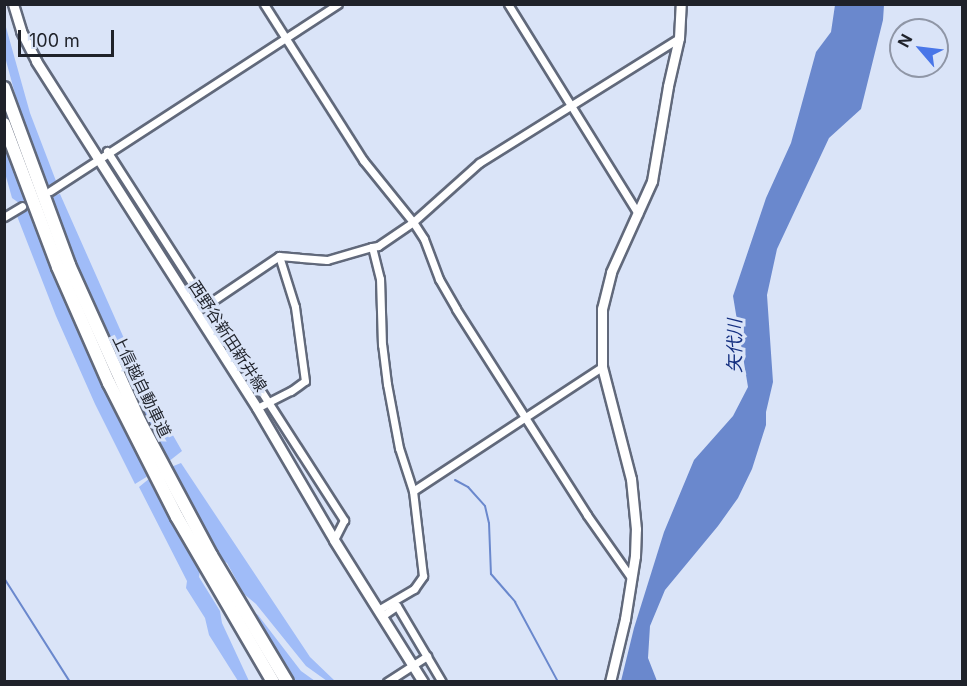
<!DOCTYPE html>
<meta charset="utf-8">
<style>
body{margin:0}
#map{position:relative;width:967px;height:686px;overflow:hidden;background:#dae4f8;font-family:Inter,"Noto Sans JP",sans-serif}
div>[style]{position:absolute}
.green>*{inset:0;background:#a0bcf8}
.water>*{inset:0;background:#6a88cd}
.stream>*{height:2px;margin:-1px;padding:0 1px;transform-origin:1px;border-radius:1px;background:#6a88cd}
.roads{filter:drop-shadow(2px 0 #61697b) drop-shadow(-2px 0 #61697b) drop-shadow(0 2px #61697b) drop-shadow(0 -2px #61697b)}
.street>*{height:7px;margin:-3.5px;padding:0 3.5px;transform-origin:3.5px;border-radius:3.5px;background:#fff}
.secondary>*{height:9px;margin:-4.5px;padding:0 4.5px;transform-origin:4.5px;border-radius:4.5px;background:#fff}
.highway>*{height:12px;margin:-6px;padding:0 6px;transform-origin:6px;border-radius:6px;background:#fff}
span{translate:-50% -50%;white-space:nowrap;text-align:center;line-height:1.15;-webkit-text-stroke:6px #dae4f8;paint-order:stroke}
.street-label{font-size:16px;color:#1f222a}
.water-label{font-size:18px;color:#142f80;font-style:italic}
.frame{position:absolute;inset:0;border:6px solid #1f222a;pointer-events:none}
.north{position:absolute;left:889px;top:18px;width:60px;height:60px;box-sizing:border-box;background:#dae4f8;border:2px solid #8f96a6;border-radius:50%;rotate:298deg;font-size:16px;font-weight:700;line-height:24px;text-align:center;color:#1f222a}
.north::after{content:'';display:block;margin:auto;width:21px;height:27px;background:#4976e8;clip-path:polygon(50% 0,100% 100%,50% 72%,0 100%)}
.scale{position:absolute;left:18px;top:30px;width:96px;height:27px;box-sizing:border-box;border:3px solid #1f222a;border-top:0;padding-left:8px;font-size:18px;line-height:21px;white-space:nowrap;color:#1f222a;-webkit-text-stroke:4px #dae4f8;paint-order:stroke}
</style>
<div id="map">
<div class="green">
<div style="clip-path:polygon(4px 20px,30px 113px,56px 181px,47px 187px,21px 116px,5px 57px)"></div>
<div style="clip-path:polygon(4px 141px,25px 200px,19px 203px,12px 198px,5px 173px)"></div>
<div style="clip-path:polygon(60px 194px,146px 388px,182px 451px,168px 462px,93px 305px,60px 223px,50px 196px)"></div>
<div style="clip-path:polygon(28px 207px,72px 314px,148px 476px,135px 484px,95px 404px,56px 316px,17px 216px)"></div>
<div style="clip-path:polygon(181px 463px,310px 657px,335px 681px,327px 681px,306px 666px,256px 604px,244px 594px,227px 563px,220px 559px,171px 467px)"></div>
<div style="clip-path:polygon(150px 478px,200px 570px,199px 577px,220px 611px,222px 623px,249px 681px,238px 681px,209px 635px,205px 618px,186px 588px,187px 581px,139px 487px)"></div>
<div style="clip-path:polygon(249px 609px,258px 615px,301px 671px,315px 681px,296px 681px)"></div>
</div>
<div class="water">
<div style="clip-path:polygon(835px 5px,884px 5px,883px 20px,861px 109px,829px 138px,777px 249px,767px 295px,773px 382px,766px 412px,766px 425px,752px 469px,738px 498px,718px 526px,665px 590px,650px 626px,648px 658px,657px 681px,621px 681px,634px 628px,664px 532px,694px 460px,733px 416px,748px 387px,733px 296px,766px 198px,791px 143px,816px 52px,831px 32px)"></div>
</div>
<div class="stream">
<div style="left:455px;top:480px;width:15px;rotate:28deg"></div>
<div style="left:468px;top:487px;width:25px;rotate:48deg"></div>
<div style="left:485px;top:506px;width:17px;rotate:77deg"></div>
<div style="left:489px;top:523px;width:51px;rotate:87.8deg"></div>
<div style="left:491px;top:574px;width:37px;rotate:49deg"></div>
<div style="left:515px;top:602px;width:91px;rotate:61.7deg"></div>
<div style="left:4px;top:578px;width:123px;rotate:57.6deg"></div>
</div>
<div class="roads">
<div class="street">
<div style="left:264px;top:4px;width:185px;rotate:57.6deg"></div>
<div style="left:363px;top:160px;width:80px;rotate:51.1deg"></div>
<div style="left:413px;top:222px;width:20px;rotate:57deg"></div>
<div style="left:424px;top:239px;width:43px;rotate:69.4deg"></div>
<div style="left:439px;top:279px;width:34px;rotate:60deg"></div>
<div style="left:456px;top:309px;width:244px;rotate:57.5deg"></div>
<div style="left:587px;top:515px;width:78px;rotate:54.9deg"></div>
<div style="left:508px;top:4px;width:247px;rotate:58.2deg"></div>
<div style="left:107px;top:151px;width:439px;rotate:57.3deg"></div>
<div style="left:344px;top:520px;width:22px;rotate:117deg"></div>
<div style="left:50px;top:191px;width:343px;rotate:-33deg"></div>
<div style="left:4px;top:217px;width:21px;rotate:-31deg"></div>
<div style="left:202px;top:308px;width:93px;rotate:-34deg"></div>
<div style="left:279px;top:256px;width:48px;rotate:4.8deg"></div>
<div style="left:327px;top:260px;width:47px;rotate:-16.1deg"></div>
<div style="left:257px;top:408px;width:38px;rotate:-27deg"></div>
<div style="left:291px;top:391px;width:17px;rotate:-36deg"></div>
<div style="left:305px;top:381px;width:75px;rotate:-97.7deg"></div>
<div style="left:295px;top:307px;width:53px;rotate:-107.4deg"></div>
<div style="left:413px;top:491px;width:226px;rotate:-33.3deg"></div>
<div style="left:378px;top:610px;width:42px;rotate:-30.3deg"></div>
<div style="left:414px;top:589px;width:16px;rotate:-55deg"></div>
<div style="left:423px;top:576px;width:86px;rotate:-96.7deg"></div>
<div style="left:413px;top:491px;width:45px;rotate:-108deg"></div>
<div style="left:399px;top:448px;width:65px;rotate:-100.6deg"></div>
<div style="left:387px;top:384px;width:39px;rotate:-97deg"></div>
<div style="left:382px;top:345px;width:66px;rotate:-91.7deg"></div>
<div style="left:380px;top:279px;width:33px;rotate:-104deg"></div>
<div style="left:372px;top:247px;width:6px;rotate:-9deg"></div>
<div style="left:378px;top:246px;width:42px;rotate:-34.4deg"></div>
<div style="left:413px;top:222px;width:89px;rotate:-41.8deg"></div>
<div style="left:479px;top:163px;width:236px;rotate:-32deg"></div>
<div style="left:382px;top:616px;width:18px;rotate:-34deg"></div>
<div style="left:397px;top:606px;width:88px;rotate:59.4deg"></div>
<div style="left:387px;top:682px;width:48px;rotate:-33deg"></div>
</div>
<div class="secondary">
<div style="left:13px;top:4px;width:28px;rotate:73deg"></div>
<div style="left:21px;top:31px;width:34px;rotate:63deg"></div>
<div style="left:36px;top:61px;width:411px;rotate:57.5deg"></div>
<div style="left:257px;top:408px;width:153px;rotate:59.7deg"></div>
<div style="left:334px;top:540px;width:168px;rotate:57.9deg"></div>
<div style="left:610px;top:682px;width:65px;rotate:-76.6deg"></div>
<div style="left:625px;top:619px;width:64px;rotate:-81deg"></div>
<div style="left:635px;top:556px;width:27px;rotate:-88deg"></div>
<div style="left:636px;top:529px;width:50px;rotate:-95.7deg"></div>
<div style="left:631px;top:479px;width:116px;rotate:-104.5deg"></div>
<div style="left:602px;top:367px;width:58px;rotate:-90deg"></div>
<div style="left:602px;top:309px;width:38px;rotate:-76deg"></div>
<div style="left:611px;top:272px;width:100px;rotate:-65.7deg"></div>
<div style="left:652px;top:181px;width:96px;rotate:-80.4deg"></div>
<div style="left:668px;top:86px;width:49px;rotate:-77.1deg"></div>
<div style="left:679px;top:38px;width:34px;rotate:-87deg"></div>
</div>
<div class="highway">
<div style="left:4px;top:88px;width:189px;rotate:69.8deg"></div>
<div style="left:69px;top:265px;width:172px;rotate:65.7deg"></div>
<div style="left:140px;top:422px;width:151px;rotate:61.9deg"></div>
<div style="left:211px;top:555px;width:148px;rotate:59.1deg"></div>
<div style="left:4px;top:124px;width:153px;rotate:69.3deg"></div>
<div style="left:58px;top:267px;width:127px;rotate:66.3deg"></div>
<div style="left:109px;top:383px;width:150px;rotate:63.1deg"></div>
<div style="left:177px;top:517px;width:191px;rotate:59.8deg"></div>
</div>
</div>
<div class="street-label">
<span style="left:228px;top:336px;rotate:57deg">西野谷新田新井線</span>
<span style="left:142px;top:386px;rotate:64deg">上信越自動車道</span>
</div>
<div class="water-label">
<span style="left:735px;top:346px;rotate:-90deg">矢代川</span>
</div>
<div class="frame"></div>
<div class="north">N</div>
<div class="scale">100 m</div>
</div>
